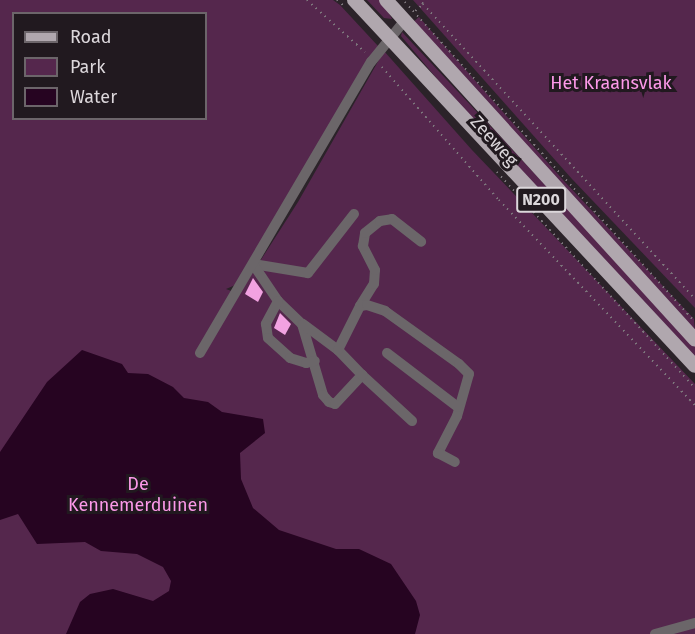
<!DOCTYPE html>
<style>
body{margin:0}
#map{position:relative;width:695px;height:634px;overflow:hidden;background:#2b2329;font-family:"Fira Sans",sans-serif}
div>[style]{position:absolute}
.green>*{inset:0;background:#55274d}
.water>*{inset:0;background:#260421}
.building>*{inset:0;background:#f2a2e1}
.path>*{height:1.5px;margin-top:-0.75px;transform-origin:0;background:repeating-linear-gradient(90deg,#7e777d 0 1.5px,transparent 0 6px)}
.minor>*{height:10px;margin:-5px;padding:0 5px;transform-origin:5px;border-radius:5px;background:#6b6669}
.major>*{height:14px;margin:-7px;padding:0 7px;transform-origin:7px;border-radius:7px;background:#b0a7ae}
span{translate:-50% -50%;white-space:nowrap;text-align:center;line-height:1.15;-webkit-text-stroke:6px #21191f;paint-order:stroke}
.shield-label span{padding:2px 4px;background:#21191f;border:2px solid;border-radius:4px;-webkit-text-stroke-width:0}
.shield-label{font-size:16px;color:#dcd7db;font-weight:700}
.park-label{font-size:18px;color:#fc99e9}
.street-label{font-size:18px;color:#dcd7db}
.legend{position:absolute;left:12px;top:12px;width:195px;height:108px;box-sizing:border-box;background:#21191f;border:2px solid #6c656a;margin:0;padding:8px 10px;list-style:none;font-size:18px;color:#dcd7db}
.legend li{display:flex;align-items:center;gap:12px;height:30px}
.legend b{width:30px;border:2px solid #6c656a}
</style>
<div id="map">
<div class="green">
<div style="clip-path:polygon(evenodd,0 0,333px 0,340px 5px,378px 46px,247px 280px,226px 289px,239px 294px,298px 202px,384px 51px,472px 150px,695px 384px,695px 634px,0 634px,0 0,14px 14px,206px 14px,206px 118px,14px 118px,14px 14px)"></div>
<div style="clip-path:polygon(367px 0,382px 0,392px 19px,384px 18px)"></div>
<div style="clip-path:polygon(413px 0,695px 0,695px 308px,572px 179px)"></div>
<div style="clip-path:polygon(419px 17px,564px 181px,694px 319px,695px 331px,412px 23px)"></div>
<div style="clip-path:polygon(402px 32px,695px 345px,695px 359px,475px 124px,401px 36px)"></div>
</div>
<div class="water">
<div style="clip-path:polygon(82px 350px,122px 364px,128px 373px,148px 374px,173px 387px,184px 398px,208px 402px,222px 412px,263px 419px,265px 433px,240px 453px,241px 479px,253px 508px,279px 530px,336px 549px,359px 549px,391px 564px,416px 601px,420px 615px,415px 634px,66px 634px,80px 602px,90px 594px,113px 589px,153px 601px,169px 591px,171px 581px,163px 567px,137px 554px,101px 551px,85px 542px,37px 544px,18px 514px,0 520px,0 452px,47px 382px)"></div>
</div>
<div class="building">
<div style="clip-path:polygon(253px 278px,263px 292px,258px 302px,245px 294px)"></div>
<div style="clip-path:polygon(280px 313px,291px 324px,285px 335px,274px 328px)"></div>
</div>
<div class="path">
<div style="left:307px;top:0;width:78px;rotate:41.9deg"></div>
<div style="left:337px;top:0;width:8px;rotate:40deg"></div>
<div style="left:405px;top:2px;width:430px;rotate:47.8deg"></div>
<div style="left:423px;top:4px;width:401px;rotate:47.3deg"></div>
<div style="left:415px;top:11px;width:11px;rotate:-41deg"></div>
<div style="left:423px;top:4px;width:6px;rotate:-141deg"></div>
<div style="left:382px;top:67px;width:177px;rotate:48.7deg"></div>
<div style="left:499px;top:200px;width:284px;rotate:46.3deg"></div>
<div style="left:497px;top:172px;width:293px;rotate:47.5deg"></div>
</div>
<div class="minor">
<div style="left:354px;top:214px;width:75px;rotate:127.9deg"></div>
<div style="left:308px;top:273px;width:56px;rotate:-170.7deg"></div>
<div style="left:253px;top:264px;width:45px;rotate:56deg"></div>
<div style="left:278px;top:301px;width:33px;rotate:44deg"></div>
<div style="left:302px;top:324px;width:74px;rotate:73.5deg"></div>
<div style="left:323px;top:395px;width:9px;rotate:49deg"></div>
<div style="left:329px;top:402px;width:6px;rotate:18deg"></div>
<div style="left:335px;top:404px;width:40px;rotate:-47deg"></div>
<div style="left:362px;top:375px;width:68px;rotate:42.6deg"></div>
<div style="left:278px;top:301px;width:26px;rotate:118deg"></div>
<div style="left:266px;top:324px;width:14px;rotate:82deg"></div>
<div style="left:268px;top:338px;width:30px;rotate:42deg"></div>
<div style="left:290px;top:358px;width:17px;rotate:17deg"></div>
<div style="left:306px;top:363px;width:9px;rotate:-13deg"></div>
<div style="left:360px;top:306px;width:26px;rotate:-58deg"></div>
<div style="left:374px;top:284px;width:14px;rotate:-86deg"></div>
<div style="left:375px;top:270px;width:27px;rotate:-117deg"></div>
<div style="left:363px;top:246px;width:13px;rotate:-81deg"></div>
<div style="left:365px;top:233px;width:19px;rotate:-39deg"></div>
<div style="left:380px;top:221px;width:12px;rotate:-9deg"></div>
<div style="left:392px;top:219px;width:37px;rotate:38deg"></div>
<div style="left:303px;top:324px;width:44px;rotate:36.6deg"></div>
<div style="left:338px;top:350px;width:35px;rotate:46deg"></div>
<div style="left:338px;top:350px;width:49px;rotate:-63.4deg"></div>
<div style="left:360px;top:306px;width:7px;rotate:-8deg"></div>
<div style="left:367px;top:305px;width:19px;rotate:18deg"></div>
<div style="left:385px;top:311px;width:91px;rotate:35.6deg"></div>
<div style="left:459px;top:364px;width:14px;rotate:45deg"></div>
<div style="left:469px;top:374px;width:44px;rotate:105.9deg"></div>
<div style="left:457px;top:416px;width:42px;rotate:117.2deg"></div>
<div style="left:438px;top:453px;width:19px;rotate:28deg"></div>
<div style="left:200px;top:353px;width:338px;rotate:-59.6deg"></div>
<div style="left:371px;top:62px;width:54px;rotate:-51deg"></div>
<div style="left:387px;top:353px;width:89px;rotate:37.3deg"></div>
<div style="left:655px;top:634px;width:41px;rotate:-15.4deg"></div>
</div>
<div class="major">
<div style="left:354px;top:0;width:500px;rotate:47.03deg"></div>
<div style="left:386px;top:0;width:459px;rotate:47.7deg"></div>
</div>
<div class="shield-label">
<span style="left:541px;top:200px">N200</span>
</div>
<div class="park-label">
<span style="left:611px;top:83px">Het Kraansvlak</span>
<span style="left:138px;top:495px">De<br>Kennemerduinen</span>
</div>
<div class="street-label">
<span style="left:494px;top:141px;rotate:48deg">Zeeweg</span>
</div>
<ul class="legend">
<li><b style="height:8px;background:#b0a7ae"></b>Road</li>
<li><b style="height:16px;background:#55274d"></b>Park</li>
<li><b style="height:16px;background:#260421"></b>Water</li>
</ul>
</div>
